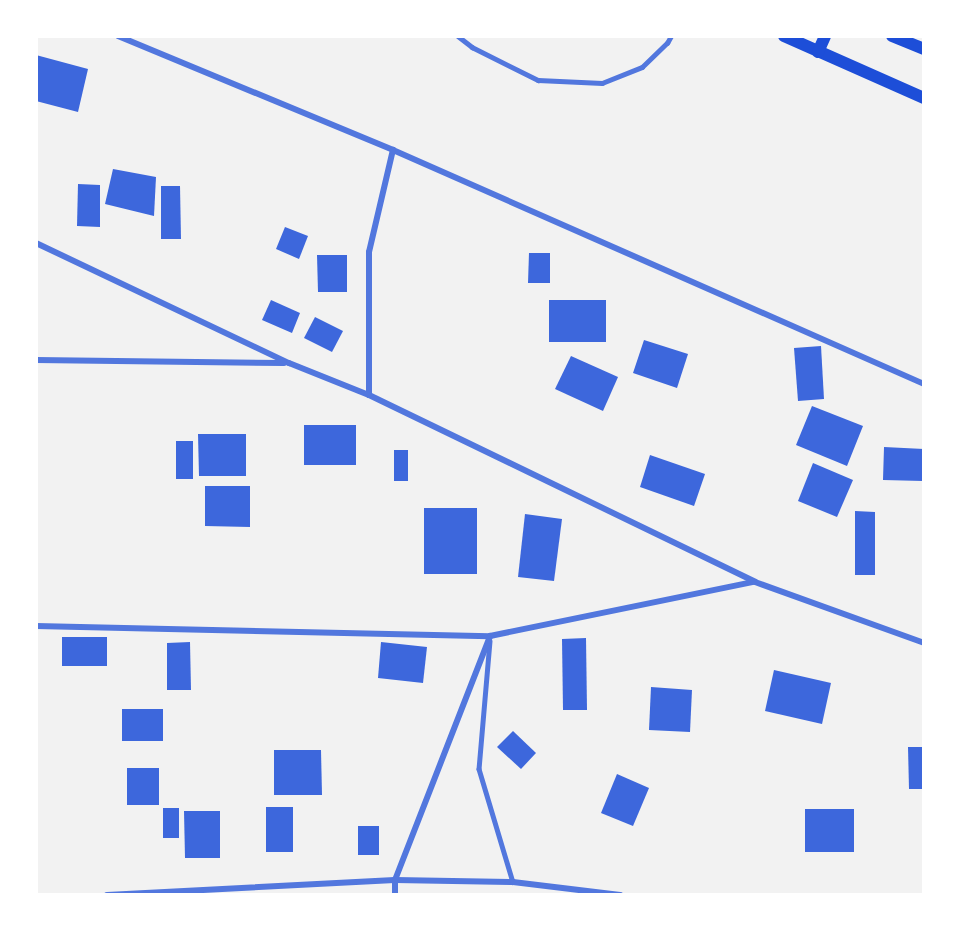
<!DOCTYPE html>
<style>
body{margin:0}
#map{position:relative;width:960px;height:931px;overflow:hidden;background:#f2f2f2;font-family:"Varela Round",sans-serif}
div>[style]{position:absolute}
.building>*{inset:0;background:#3d67dc}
.service>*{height:4.5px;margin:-2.25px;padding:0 2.25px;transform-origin:2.25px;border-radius:2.25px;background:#5277de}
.minor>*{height:6px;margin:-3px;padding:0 3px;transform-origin:3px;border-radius:3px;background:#5277de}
.secondary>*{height:12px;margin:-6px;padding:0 6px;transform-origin:6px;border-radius:6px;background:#1d4ed8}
span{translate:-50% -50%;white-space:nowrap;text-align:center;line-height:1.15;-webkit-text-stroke:5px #fff;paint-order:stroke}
.frame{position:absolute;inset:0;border:38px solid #fff;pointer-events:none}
</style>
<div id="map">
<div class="building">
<div style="clip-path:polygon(36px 55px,88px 69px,78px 112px,36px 101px)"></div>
<div style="clip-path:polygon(113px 169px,156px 177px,154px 216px,105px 204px)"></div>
<div style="clip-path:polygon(78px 184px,100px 185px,100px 227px,77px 226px)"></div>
<div style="clip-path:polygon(161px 186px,180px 186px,181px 239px,161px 239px)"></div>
<div style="clip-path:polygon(285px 227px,308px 236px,299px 259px,276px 249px)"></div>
<div style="clip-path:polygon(529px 253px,550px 253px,550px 283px,528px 283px)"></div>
<div style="clip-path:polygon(317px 255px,347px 255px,347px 292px,318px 292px)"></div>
<div style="clip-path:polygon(271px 300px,300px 313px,292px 333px,262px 320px)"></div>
<div style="clip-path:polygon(549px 300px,606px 300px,606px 342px,549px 342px)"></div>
<div style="clip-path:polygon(315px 317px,343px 331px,332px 352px,304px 338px)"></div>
<div style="clip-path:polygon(644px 340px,688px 354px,677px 388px,633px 373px)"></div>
<div style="clip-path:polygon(821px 346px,824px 399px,798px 401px,794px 348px)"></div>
<div style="clip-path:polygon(571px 356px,618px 377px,603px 411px,555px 389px)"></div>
<div style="clip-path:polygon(812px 406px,863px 426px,847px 466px,796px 445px)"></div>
<div style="clip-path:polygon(304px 425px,356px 425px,356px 465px,304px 465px)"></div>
<div style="clip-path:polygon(198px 434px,246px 434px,246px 476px,199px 476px)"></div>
<div style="clip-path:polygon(176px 441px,193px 441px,193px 479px,176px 479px)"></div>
<div style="clip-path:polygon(884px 447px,924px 449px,923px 481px,883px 480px)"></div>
<div style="clip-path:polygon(394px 450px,408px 450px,408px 481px,394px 481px)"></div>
<div style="clip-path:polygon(650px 455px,705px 474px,694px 506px,640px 487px)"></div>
<div style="clip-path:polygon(813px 463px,853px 480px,837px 517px,798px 501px)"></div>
<div style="clip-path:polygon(205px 486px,250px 486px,250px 527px,205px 526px)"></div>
<div style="clip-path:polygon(424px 508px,477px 508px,477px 574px,424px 574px)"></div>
<div style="clip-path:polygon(855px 511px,875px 512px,875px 575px,855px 575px)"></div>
<div style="clip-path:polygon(525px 514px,562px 519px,554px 581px,518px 577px)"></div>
<div style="clip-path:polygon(62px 637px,107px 637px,107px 666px,62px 666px)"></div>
<div style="clip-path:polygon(586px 638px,587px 710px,563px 710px,562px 639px)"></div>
<div style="clip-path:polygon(190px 642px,191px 690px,167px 690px,167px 643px)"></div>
<div style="clip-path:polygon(381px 642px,427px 647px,423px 683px,378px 678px)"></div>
<div style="clip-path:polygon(774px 670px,831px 683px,822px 724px,765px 711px)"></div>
<div style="clip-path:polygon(651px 687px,692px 690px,690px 732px,649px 730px)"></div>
<div style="clip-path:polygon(122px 709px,163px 709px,163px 741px,122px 741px)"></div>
<div style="clip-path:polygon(513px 731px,536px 753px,521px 769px,497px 747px)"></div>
<div style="clip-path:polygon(908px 747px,924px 747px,924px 789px,909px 789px)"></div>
<div style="clip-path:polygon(274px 750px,321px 750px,322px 795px,274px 795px)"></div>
<div style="clip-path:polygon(127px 768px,159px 768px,159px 805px,127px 805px)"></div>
<div style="clip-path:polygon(617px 774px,649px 788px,633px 826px,601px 813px)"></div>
<div style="clip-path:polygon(266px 807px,293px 807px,293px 852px,266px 852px)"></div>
<div style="clip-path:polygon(163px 808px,179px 808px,179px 838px,163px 838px)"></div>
<div style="clip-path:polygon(805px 809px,854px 809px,854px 852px,805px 852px)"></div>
<div style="clip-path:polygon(184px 811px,220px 811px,220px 858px,185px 858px)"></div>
<div style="clip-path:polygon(358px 826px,379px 826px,379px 855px,358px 855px)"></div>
</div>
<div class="service">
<div style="left:458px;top:36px;width:18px;rotate:38deg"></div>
<div style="left:472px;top:47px;width:74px;rotate:26.6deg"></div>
<div style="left:538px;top:80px;width:64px;rotate:2.7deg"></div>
<div style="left:602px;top:83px;width:43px;rotate:-21.8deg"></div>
<div style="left:642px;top:67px;width:35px;rotate:-44deg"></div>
<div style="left:667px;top:43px;width:8px;rotate:-60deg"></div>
<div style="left:490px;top:641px;width:128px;rotate:94.9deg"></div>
<div style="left:479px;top:769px;width:118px;rotate:73.3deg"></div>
</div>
<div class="minor">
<div style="left:118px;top:36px;width:298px;rotate:22.5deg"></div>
<div style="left:393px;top:150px;width:580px;rotate:23.78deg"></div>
<div style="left:36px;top:243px;width:280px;rotate:25.4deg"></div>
<div style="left:289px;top:363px;width:86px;rotate:21.8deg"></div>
<div style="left:369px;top:395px;width:429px;rotate:25.8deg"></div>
<div style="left:755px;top:582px;width:180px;rotate:19.8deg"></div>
<div style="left:36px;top:360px;width:248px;rotate:0.7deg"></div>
<div style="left:369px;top:395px;width:143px;rotate:-90deg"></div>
<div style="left:369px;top:252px;width:105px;rotate:-76.8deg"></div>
<div style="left:36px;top:626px;width:454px;rotate:1.3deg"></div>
<div style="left:490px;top:636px;width:269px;rotate:-11.6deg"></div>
<div style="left:107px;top:895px;width:288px;rotate:-3deg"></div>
<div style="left:395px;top:880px;width:118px;rotate:1deg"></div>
<div style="left:513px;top:882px;width:108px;rotate:6.9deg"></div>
<div style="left:395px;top:895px;width:15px;rotate:-90deg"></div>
<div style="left:395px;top:880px;width:262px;rotate:-68.7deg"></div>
</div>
<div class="secondary">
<div style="left:784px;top:36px;width:153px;rotate:23.9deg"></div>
<div style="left:892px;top:36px;width:35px;rotate:22deg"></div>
<div style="left:818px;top:52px;width:17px;rotate:-66deg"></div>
</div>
<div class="frame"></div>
</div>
